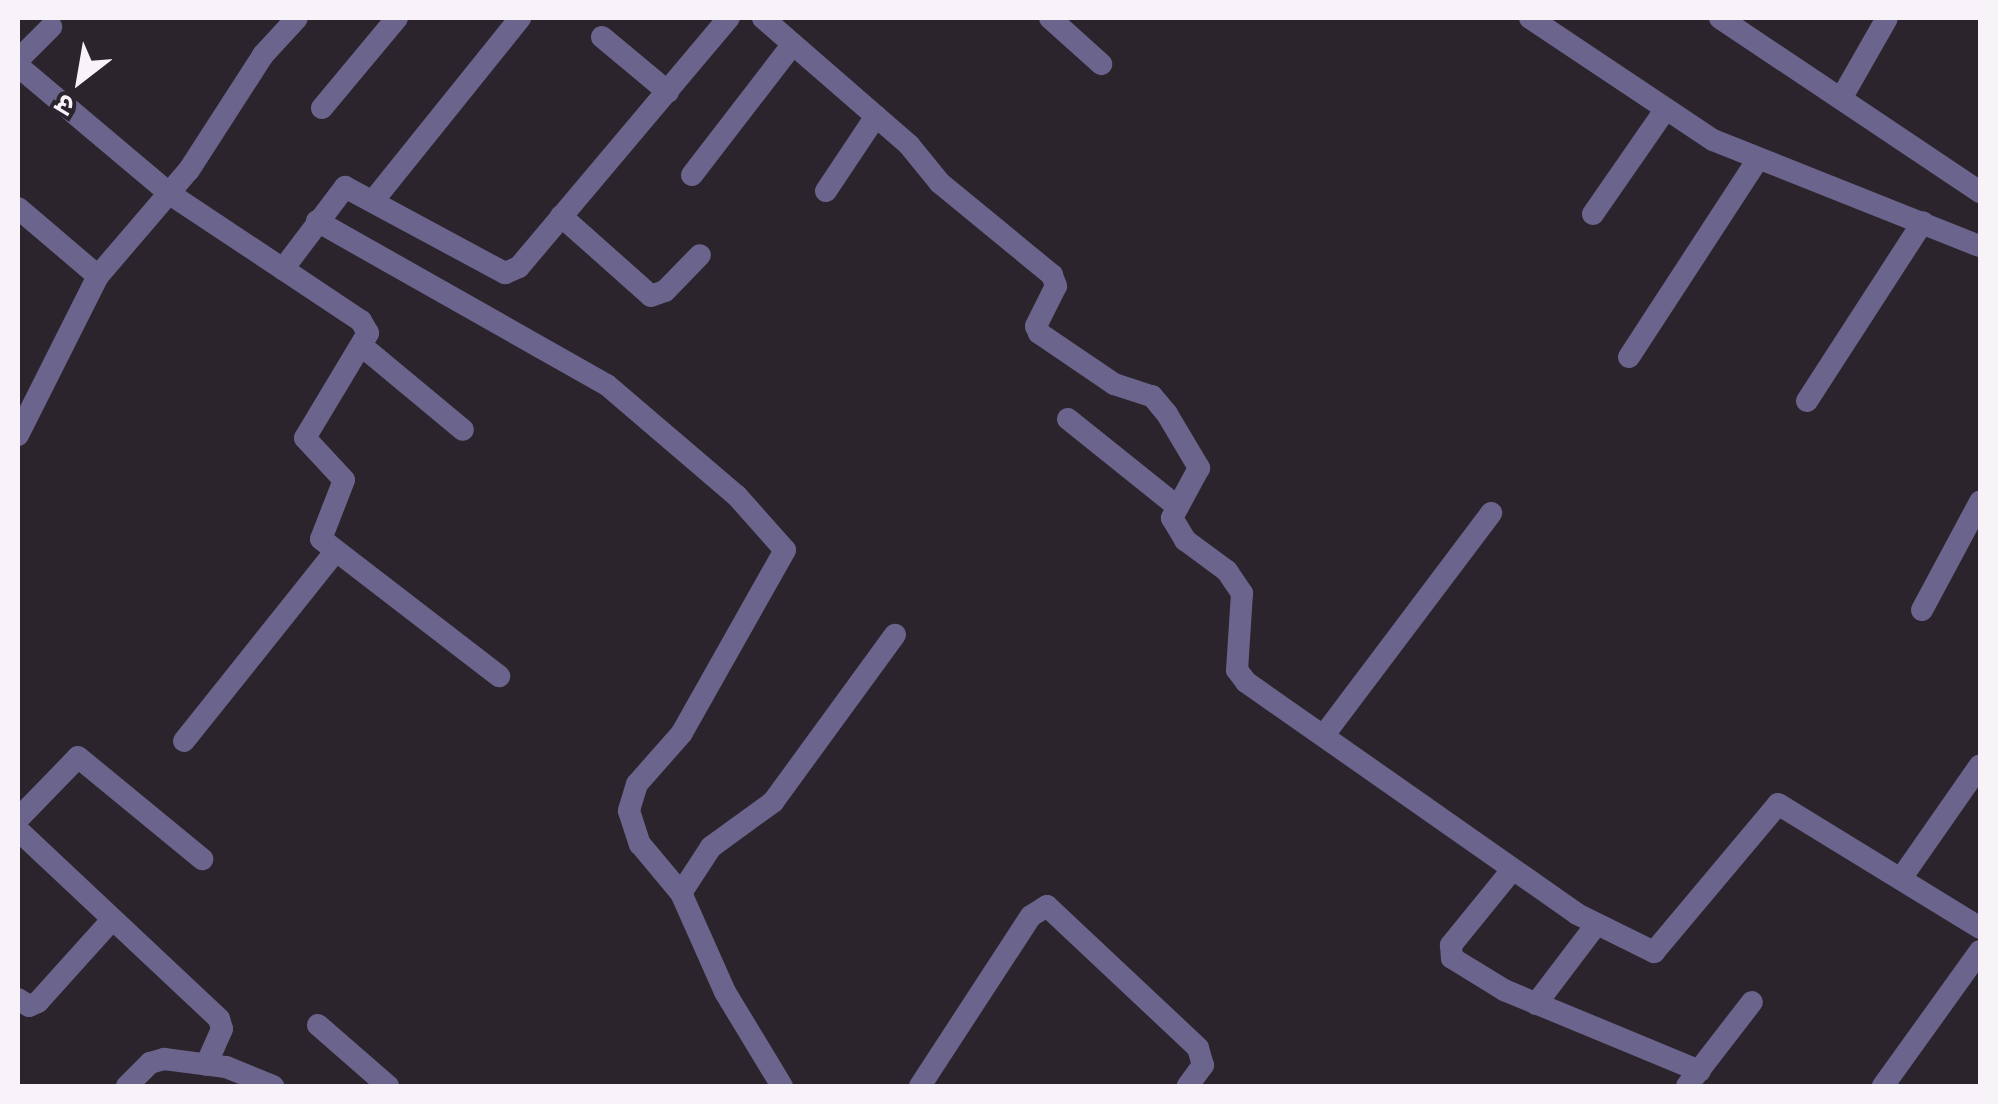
<!DOCTYPE html>
<meta charset="utf-8">
<style>
body{margin:0}
#map{position:relative;width:1998px;height:1104px;overflow:hidden;background:#2c242d;font-family:Ubuntu,"Noto Sans Devanagari",sans-serif}
div>[style]{position:absolute}
.minor>*{height:22px;margin:-11px;padding:0 11px;transform-origin:11px;border-radius:11px;background:#6b648c}
span{translate:-50% -50%;white-space:nowrap;text-align:center;line-height:1.15;-webkit-text-stroke:9px #2c242d;paint-order:stroke}
.frame{position:absolute;inset:0;border:20px solid #f8f3f9;pointer-events:none}
.north{position:absolute;left:30px;top:30px;width:100px;height:100px;-webkit-text-stroke:8px #2c242d;paint-order:stroke;rotate:211deg;font-size:28px;font-weight:700;line-height:40px;text-align:center;color:#f8f3f9}
.north::after{content:'';display:block;margin:auto;width:35px;height:45px;background:#f8f3f9;clip-path:polygon(50% 0,100% 100%,50% 72%,0 100%)}
</style>
<div id="map">
<div class="minor">
<div style="left:763px;top:18px;width:194px;rotate:41deg"></div>
<div style="left:909px;top:145px;width:49px;rotate:50.8deg"></div>
<div style="left:940px;top:183px;width:145px;rotate:39.4deg"></div>
<div style="left:1052px;top:275px;width:12px;rotate:70deg"></div>
<div style="left:1056px;top:286px;width:45px;rotate:116.6deg"></div>
<div style="left:1036px;top:326px;width:8px;rotate:67deg"></div>
<div style="left:1039px;top:333px;width:91px;rotate:34.2deg"></div>
<div style="left:1114px;top:384px;width:40px;rotate:18deg"></div>
<div style="left:1152px;top:396px;width:23px;rotate:50deg"></div>
<div style="left:1167px;top:414px;width:63px;rotate:59.3deg"></div>
<div style="left:1199px;top:468px;width:57px;rotate:118.4deg"></div>
<div style="left:1172px;top:518px;width:26px;rotate:59deg"></div>
<div style="left:1185px;top:540px;width:52px;rotate:36.4deg"></div>
<div style="left:1227px;top:571px;width:27px;rotate:56deg"></div>
<div style="left:1242px;top:593px;width:77px;rotate:93.7deg"></div>
<div style="left:1237px;top:670px;width:15px;rotate:53deg"></div>
<div style="left:1246px;top:682px;width:404px;rotate:35deg"></div>
<div style="left:1577px;top:914px;width:86px;rotate:26.3deg"></div>
<div style="left:1654px;top:952px;width:193px;rotate:-50deg"></div>
<div style="left:1778px;top:804px;width:237px;rotate:31.5deg"></div>
<div style="left:1050px;top:18px;width:69px;rotate:42deg"></div>
<div style="left:1530px;top:18px;width:220px;rotate:33.7deg"></div>
<div style="left:1713px;top:140px;width:287px;rotate:21.7deg"></div>
<div style="left:1720px;top:18px;width:313px;rotate:33.8deg"></div>
<div style="left:602px;top:37px;width:86px;rotate:39.8deg"></div>
<div style="left:18px;top:60px;width:47px;rotate:-45deg"></div>
<div style="left:18px;top:66px;width:199px;rotate:40.1deg"></div>
<div style="left:170px;top:194px;width:136px;rotate:33.6deg"></div>
<div style="left:283px;top:269px;width:103px;rotate:-52.9deg"></div>
<div style="left:345px;top:187px;width:182px;rotate:28.3deg"></div>
<div style="left:505px;top:273px;width:15px;rotate:-23deg"></div>
<div style="left:519px;top:267px;width:326px;rotate:-49.9deg"></div>
<div style="left:1842px;top:97px;width:91px;rotate:-60.3deg"></div>
<div style="left:322px;top:108px;width:117px;rotate:-50.2deg"></div>
<div style="left:692px;top:175px;width:165px;rotate:-52.4deg"></div>
<div style="left:826px;top:191px;width:90px;rotate:-56.3deg"></div>
<div style="left:373px;top:201px;width:235px;rotate:-51.2deg"></div>
<div style="left:18px;top:208px;width:105px;rotate:40.4deg"></div>
<div style="left:1593px;top:214px;width:126px;rotate:-55.3deg"></div>
<div style="left:561px;top:216px;width:120px;rotate:41.6deg"></div>
<div style="left:651px;top:296px;width:15px;rotate:-20deg"></div>
<div style="left:665px;top:291px;width:50px;rotate:-45.8deg"></div>
<div style="left:317px;top:221px;width:333px;rotate:29.5deg"></div>
<div style="left:607px;top:385px;width:171px;rotate:40.5deg"></div>
<div style="left:737px;top:496px;width:72px;rotate:48.4deg"></div>
<div style="left:785px;top:550px;width:210px;rotate:119.4deg"></div>
<div style="left:682px;top:733px;width:68px;rotate:131.4deg"></div>
<div style="left:637px;top:784px;width:28px;rotate:107deg"></div>
<div style="left:629px;top:811px;width:35px;rotate:72deg"></div>
<div style="left:640px;top:844px;width:64px;rotate:50.1deg"></div>
<div style="left:681px;top:893px;width:108px;rotate:66deg"></div>
<div style="left:725px;top:992px;width:110px;rotate:58.8deg"></div>
<div style="left:283px;top:269px;width:94px;rotate:33.7deg"></div>
<div style="left:361px;top:321px;width:14px;rotate:60deg"></div>
<div style="left:368px;top:333px;width:122px;rotate:121deg"></div>
<div style="left:305px;top:438px;width:57px;rotate:47.1deg"></div>
<div style="left:344px;top:480px;width:63px;rotate:111.3deg"></div>
<div style="left:321px;top:539px;width:225px;rotate:37.6deg"></div>
<div style="left:362px;top:346px;width:131px;rotate:39.7deg"></div>
<div style="left:1629px;top:357px;width:236px;rotate:-56.9deg"></div>
<div style="left:1807px;top:401px;width:213px;rotate:-57.1deg"></div>
<div style="left:1068px;top:419px;width:136px;rotate:38.7deg"></div>
<div style="left:18px;top:435px;width:178px;rotate:-63.3deg"></div>
<div style="left:98px;top:276px;width:140px;rotate:-49.4deg"></div>
<div style="left:189px;top:170px;width:137px;rotate:-57.2deg"></div>
<div style="left:263px;top:55px;width:50px;rotate:-47.4deg"></div>
<div style="left:1922px;top:610px;width:123px;rotate:-61.8deg"></div>
<div style="left:1324px;top:735px;width:278px;rotate:-53deg"></div>
<div style="left:184px;top:741px;width:242px;rotate:-51.4deg"></div>
<div style="left:18px;top:819px;width:86px;rotate:-45.9deg"></div>
<div style="left:78px;top:757px;width:161px;rotate:39.4deg"></div>
<div style="left:18px;top:830px;width:276px;rotate:43.2deg"></div>
<div style="left:219px;top:1019px;width:10px;rotate:73deg"></div>
<div style="left:222px;top:1029px;width:39px;rotate:114deg"></div>
<div style="left:1512px;top:870px;width:97px;rotate:129.1deg"></div>
<div style="left:1451px;top:945px;width:13px;rotate:86deg"></div>
<div style="left:1452px;top:958px;width:61px;rotate:31.6deg"></div>
<div style="left:1504px;top:990px;width:212px;rotate:22.5deg"></div>
<div style="left:1902px;top:877px;width:136px;rotate:-55.1deg"></div>
<div style="left:681px;top:893px;width:55px;rotate:-56.9deg"></div>
<div style="left:711px;top:847px;width:77px;rotate:-36deg"></div>
<div style="left:773px;top:802px;width:207px;rotate:-53.9deg"></div>
<div style="left:18px;top:999px;width:13px;rotate:32deg"></div>
<div style="left:29px;top:1006px;width:10px;rotate:-24deg"></div>
<div style="left:38px;top:1002px;width:109px;rotate:-48deg"></div>
<div style="left:1536px;top:1004px;width:99px;rotate:-52.8deg"></div>
<div style="left:318px;top:1025px;width:93px;rotate:41.1deg"></div>
<div style="left:127px;top:1086px;width:33px;rotate:-45deg"></div>
<div style="left:150px;top:1063px;width:15px;rotate:-16deg"></div>
<div style="left:164px;top:1059px;width:63px;rotate:7.4deg"></div>
<div style="left:226px;top:1067px;width:51px;rotate:22deg"></div>
<div style="left:920px;top:1086px;width:203px;rotate:-56.9deg"></div>
<div style="left:1031px;top:916px;width:19px;rotate:-32deg"></div>
<div style="left:1047px;top:906px;width:207px;rotate:43.2deg"></div>
<div style="left:1198px;top:1048px;width:18px;rotate:74deg"></div>
<div style="left:1203px;top:1065px;width:26px;rotate:126deg"></div>
<div style="left:1687px;top:1086px;width:106px;rotate:-52.3deg"></div>
<div style="left:1883px;top:1086px;width:166px;rotate:-54.3deg"></div>
</div>
<div class="frame"></div>
<div class="north">उ</div>
</div>
